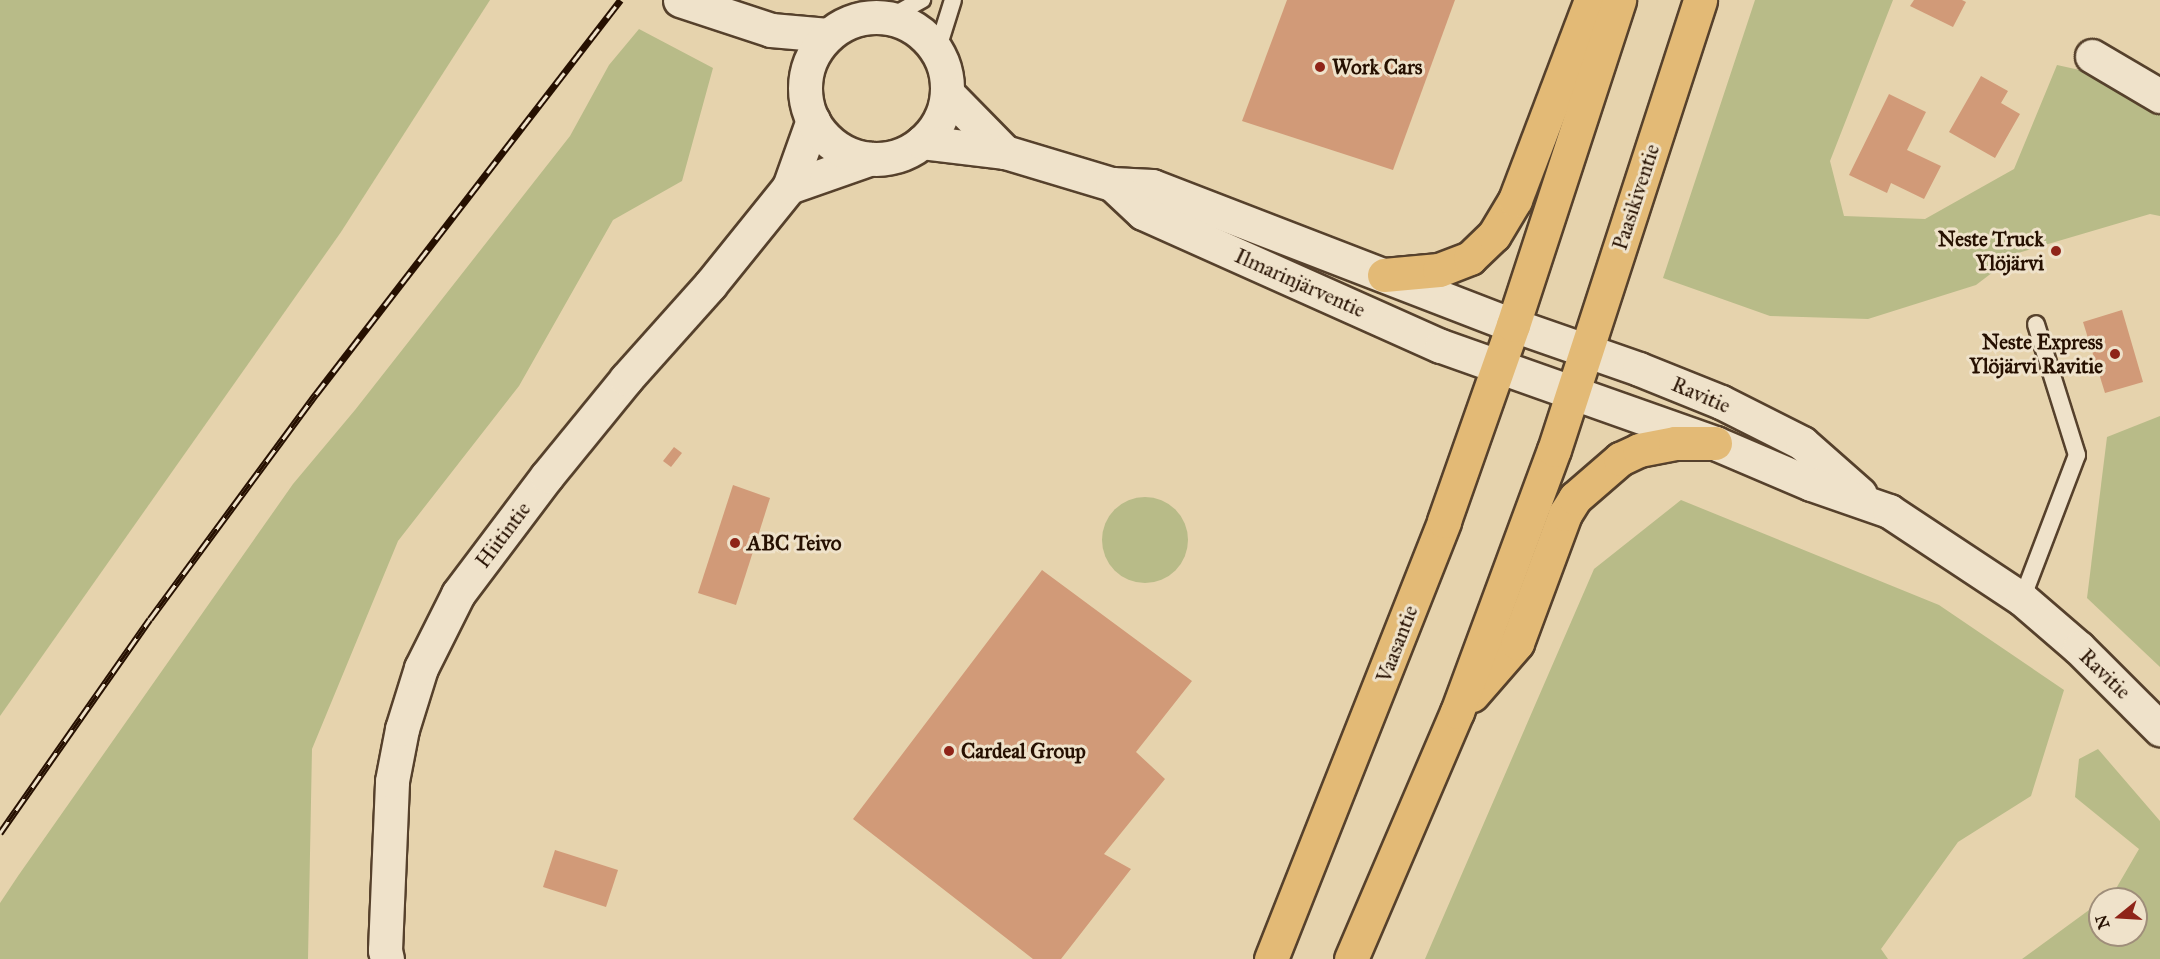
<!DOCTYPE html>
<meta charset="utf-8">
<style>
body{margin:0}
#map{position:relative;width:2160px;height:959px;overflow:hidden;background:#e6d3ad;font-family:"IM FELL Great Primer",serif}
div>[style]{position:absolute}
.green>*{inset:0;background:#b8bb88}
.round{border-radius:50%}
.building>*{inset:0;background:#d19a78}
.roads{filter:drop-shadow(2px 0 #56412c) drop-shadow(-2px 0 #56412c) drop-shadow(0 2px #56412c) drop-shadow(0 -2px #56412c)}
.lane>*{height:16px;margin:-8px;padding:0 8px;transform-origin:8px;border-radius:8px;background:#efe2ca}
.street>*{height:33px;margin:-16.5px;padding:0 16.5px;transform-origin:16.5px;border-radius:16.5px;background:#efe2ca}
.secondary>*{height:33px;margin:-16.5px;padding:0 16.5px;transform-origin:16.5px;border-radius:16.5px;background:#efe2ca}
.secondary>.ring{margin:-16.5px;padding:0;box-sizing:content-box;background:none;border:33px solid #efe2ca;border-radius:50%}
.highway>*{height:33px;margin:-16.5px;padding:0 16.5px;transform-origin:16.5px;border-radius:16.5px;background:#e3ba76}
.rail>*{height:7px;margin-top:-3.5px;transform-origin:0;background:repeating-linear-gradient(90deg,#efe2ca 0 14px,#261001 0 28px);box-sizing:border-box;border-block:2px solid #261001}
.dots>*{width:16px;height:16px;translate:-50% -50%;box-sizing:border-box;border:3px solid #efe2ca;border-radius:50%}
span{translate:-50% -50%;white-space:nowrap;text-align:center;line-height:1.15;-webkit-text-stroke:6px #efe2ca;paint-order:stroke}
.poi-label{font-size:21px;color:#261001;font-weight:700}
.left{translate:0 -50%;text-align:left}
.right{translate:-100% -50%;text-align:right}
.street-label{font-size:21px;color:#261001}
.north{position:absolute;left:2088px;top:887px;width:60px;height:60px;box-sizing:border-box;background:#efe2ca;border:2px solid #9f8e7a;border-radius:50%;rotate:252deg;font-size:16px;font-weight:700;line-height:24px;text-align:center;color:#261001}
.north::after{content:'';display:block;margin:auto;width:21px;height:27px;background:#8f2418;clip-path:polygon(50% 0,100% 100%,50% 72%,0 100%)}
</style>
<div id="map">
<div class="green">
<div style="clip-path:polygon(0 0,490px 0,341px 232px,0 716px)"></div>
<div style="clip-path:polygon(1755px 0,1893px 0,1830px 161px,1844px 216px,1925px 219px,2014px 169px,2057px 65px,2107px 76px,2160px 107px,2160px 216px,2150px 214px,2018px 253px,1976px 285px,1868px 319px,1770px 316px,1663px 278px)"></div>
<div style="clip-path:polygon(639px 29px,713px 68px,682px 181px,613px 220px,519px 386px,398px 541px,312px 749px,308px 959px,0 959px,0 903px,18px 876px,293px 484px,355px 410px,570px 136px,609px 65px)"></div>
<div style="clip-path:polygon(2160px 416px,2160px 667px,2087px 598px,2107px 437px)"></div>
<div class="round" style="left:1102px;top:497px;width:86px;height:86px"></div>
<div style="clip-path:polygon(1681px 500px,1939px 605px,2064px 690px,2031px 796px,1958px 842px,1881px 949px,1888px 959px,1425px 959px,1594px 569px)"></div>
<div style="clip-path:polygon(2098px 749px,2160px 821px,2160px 959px,2022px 959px,2100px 902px,2100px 935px,2136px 935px,2136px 899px,2105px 899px,2114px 892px,2139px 849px,2075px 797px,2079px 759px)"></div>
</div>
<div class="building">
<div style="clip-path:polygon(1287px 0,1455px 0,1393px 170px,1242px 121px)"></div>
<div style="clip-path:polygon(1914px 0,1962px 0,1966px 2px,1953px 27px,1910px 6px)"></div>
<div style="clip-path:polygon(1981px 76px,2008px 91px,2001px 103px,2020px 114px,1995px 158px,1949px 132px)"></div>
<div style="clip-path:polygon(1889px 94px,1926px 112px,1907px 150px,1941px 166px,1924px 199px,1891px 183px,1887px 193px,1849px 175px)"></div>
<div style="clip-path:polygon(2122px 310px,2143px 382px,2105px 393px,2083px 322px)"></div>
<div style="clip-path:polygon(674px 447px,682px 453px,671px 467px,663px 461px)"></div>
<div style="clip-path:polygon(733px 485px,770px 498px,736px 605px,698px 593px)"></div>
<div style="clip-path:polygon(1042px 570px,1192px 681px,1136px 752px,1165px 779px,1104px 854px,1131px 869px,1061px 959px,1033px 959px,853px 819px)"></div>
<div style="clip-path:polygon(555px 850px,618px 870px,606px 907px,543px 887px)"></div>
</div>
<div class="roads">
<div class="lane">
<div style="left:889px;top:18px;width:38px;rotate:-29deg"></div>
<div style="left:937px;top:51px;width:53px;rotate:-72.6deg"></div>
<div style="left:2022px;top:599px;width:154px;rotate:-69.1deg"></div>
<div style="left:2077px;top:455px;width:137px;rotate:-107.4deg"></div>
</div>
<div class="street">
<div style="left:2092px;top:56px;width:79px;rotate:30.5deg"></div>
<div style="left:789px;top:187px;width:85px;rotate:-19.3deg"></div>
<div style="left:387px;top:959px;width:9px;rotate:-103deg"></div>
<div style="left:385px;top:950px;width:169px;rotate:-87.6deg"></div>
<div style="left:392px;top:781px;width:53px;rotate:-79.1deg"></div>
<div style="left:402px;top:729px;width:64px;rotate:-72.7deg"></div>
<div style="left:421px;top:668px;width:83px;rotate:-63.4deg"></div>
<div style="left:458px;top:594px;width:148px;rotate:-53deg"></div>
<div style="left:547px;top:476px;width:125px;rotate:-50.8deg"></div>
<div style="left:626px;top:379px;width:126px;rotate:-48.2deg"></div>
<div style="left:710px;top:285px;width:126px;rotate:-51.1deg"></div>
<div style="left:789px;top:187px;width:71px;rotate:-70.3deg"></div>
</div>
<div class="secondary">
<div style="left:680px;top:0;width:96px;rotate:18.2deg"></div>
<div style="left:771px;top:30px;width:57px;rotate:5deg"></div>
<div class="ring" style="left:805px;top:17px;width:109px;height:109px"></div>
<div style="left:947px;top:93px;width:83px;rotate:45.5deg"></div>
<div style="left:922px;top:142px;width:84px;rotate:6.9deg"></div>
<div style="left:1005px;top:152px;width:112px;rotate:16.7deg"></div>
<div style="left:1112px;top:184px;width:40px;rotate:2.9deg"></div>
<div style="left:1152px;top:186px;width:387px;rotate:21.1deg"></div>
<div style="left:1513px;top:325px;width:133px;rotate:19.2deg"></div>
<div style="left:1639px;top:369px;width:88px;rotate:21.9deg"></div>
<div style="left:1721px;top:402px;width:91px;rotate:26.8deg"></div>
<div style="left:1802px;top:443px;width:77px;rotate:41.3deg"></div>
<div style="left:1112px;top:184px;width:42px;rotate:43.1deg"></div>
<div style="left:1143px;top:213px;width:326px;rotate:24.1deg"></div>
<div style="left:1441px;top:346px;width:291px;rotate:19.5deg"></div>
<div style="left:1715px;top:443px;width:104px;rotate:23.1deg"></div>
<div style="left:1811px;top:484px;width:83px;rotate:19.1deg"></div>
<div style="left:1889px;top:511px;width:159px;rotate:33.5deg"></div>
<div style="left:2022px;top:599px;width:75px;rotate:40.7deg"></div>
<div style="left:2079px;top:648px;width:115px;rotate:45deg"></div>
</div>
<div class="highway">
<div style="left:1384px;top:275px;width:55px;rotate:-5.2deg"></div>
<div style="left:1439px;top:270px;width:33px;rotate:-21deg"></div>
<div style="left:1470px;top:258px;width:33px;rotate:-44deg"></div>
<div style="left:1494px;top:235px;width:41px;rotate:-59deg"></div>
<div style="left:1515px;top:200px;width:214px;rotate:-69.2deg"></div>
<div style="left:1472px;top:695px;width:69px;rotate:-49.1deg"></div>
<div style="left:1517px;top:643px;width:138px;rotate:-69.6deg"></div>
<div style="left:1565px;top:514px;width:19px;rotate:-58deg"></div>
<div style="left:1575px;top:498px;width:60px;rotate:-40.9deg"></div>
<div style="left:1620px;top:459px;width:21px;rotate:-25deg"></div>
<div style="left:1639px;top:450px;width:37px;rotate:-11deg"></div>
<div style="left:1675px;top:443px;width:40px"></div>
<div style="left:1271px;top:959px;width:471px;rotate:-68.4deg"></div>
<div style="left:1444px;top:521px;width:208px;rotate:-70.6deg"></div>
<div style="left:1513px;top:325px;width:342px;rotate:-71.9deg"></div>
<div style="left:1351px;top:959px;width:269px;rotate:-66.8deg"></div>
<div style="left:1457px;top:712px;width:279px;rotate:-69.7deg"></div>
<div style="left:1554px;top:450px;width:473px;rotate:-72deg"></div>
</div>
</div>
<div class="rail">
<div style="left:0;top:833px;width:261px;rotate:-55deg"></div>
<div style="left:150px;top:619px;width:280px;rotate:-53.6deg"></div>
<div style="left:316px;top:394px;width:498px;rotate:-52.3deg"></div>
</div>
<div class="dots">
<div style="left:1320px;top:67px;background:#8f2418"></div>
<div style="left:2056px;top:251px;background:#8f2418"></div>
<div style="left:2115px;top:354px;background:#8f2418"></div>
<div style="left:735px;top:543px;background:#8f2418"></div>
<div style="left:949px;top:751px;background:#8f2418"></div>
</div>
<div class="poi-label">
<span class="left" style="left:1332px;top:67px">Work Cars</span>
<span class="right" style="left:2044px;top:251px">Neste Truck<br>Ylöjärvi</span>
<span class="right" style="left:2103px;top:354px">Neste Express<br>Ylöjärvi Ravitie</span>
<span class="left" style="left:747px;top:543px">ABC Teivo</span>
<span class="left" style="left:961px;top:751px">Cardeal Group</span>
</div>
<div class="street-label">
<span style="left:1636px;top:197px;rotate:-72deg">Paasikiventie</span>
<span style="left:1300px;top:283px;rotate:24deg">Ilmarinjärventie</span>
<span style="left:1701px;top:395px;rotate:23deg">Ravitie</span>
<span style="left:503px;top:535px;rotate:-53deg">Hiitintie</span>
<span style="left:1397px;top:644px;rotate:-69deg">Vaasantie</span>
<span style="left:2105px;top:674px;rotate:44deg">Ravitie</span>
</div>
<div class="north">N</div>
</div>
